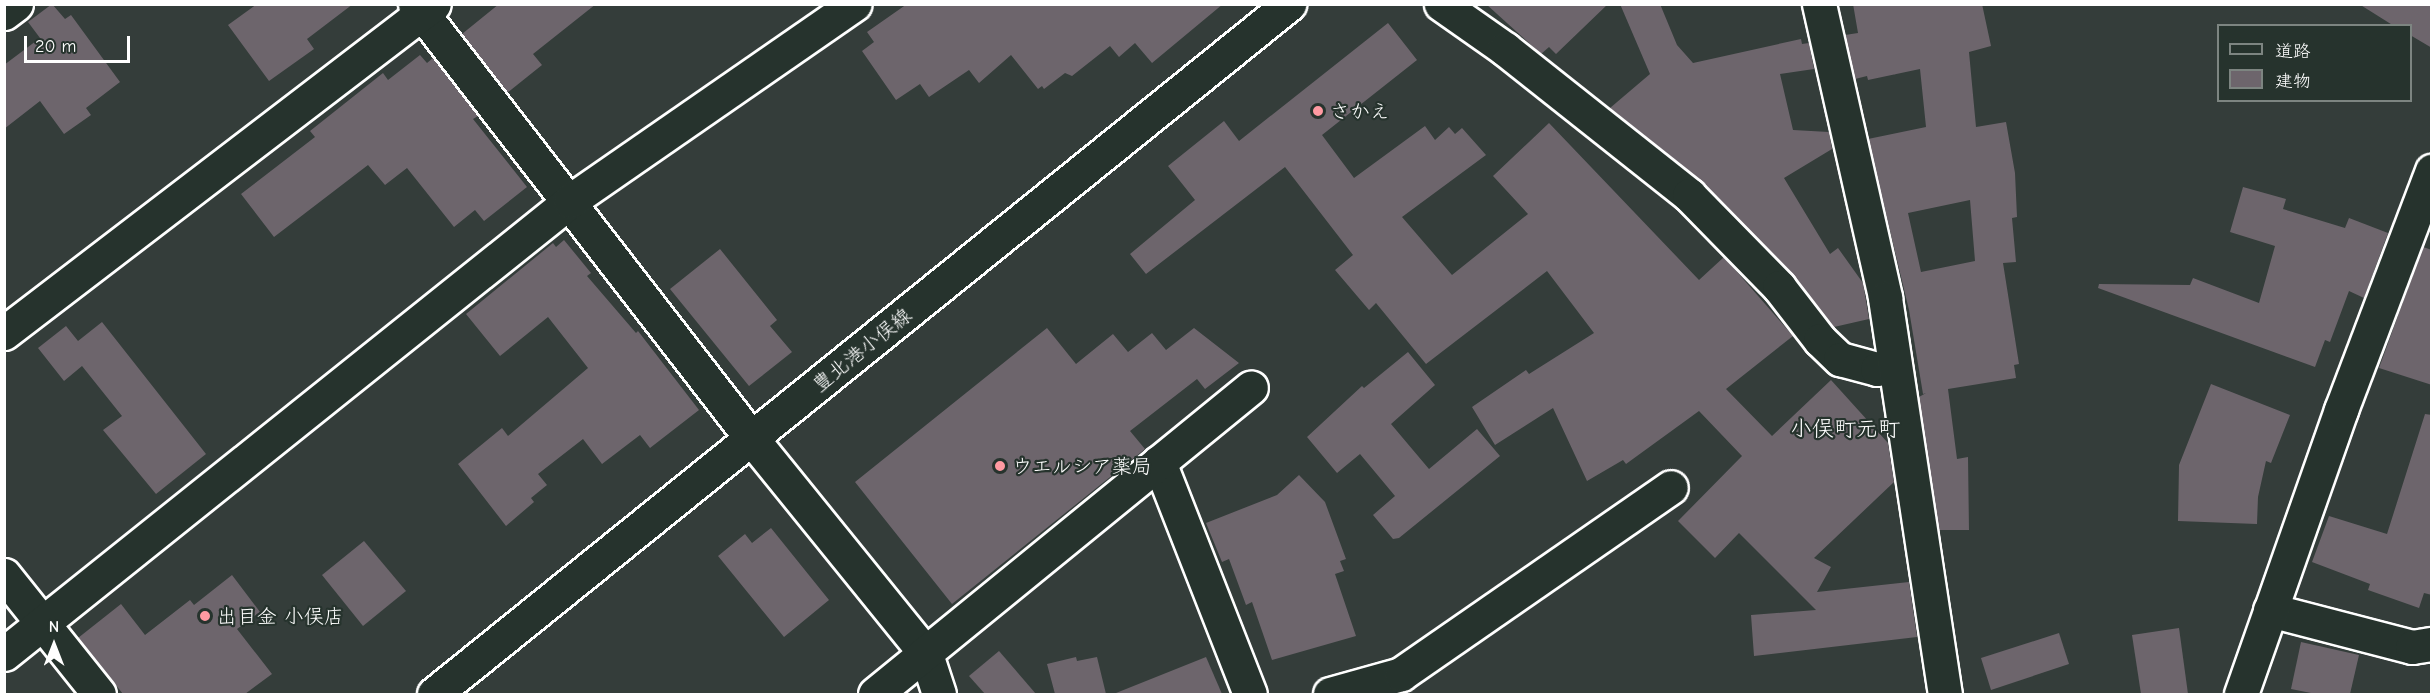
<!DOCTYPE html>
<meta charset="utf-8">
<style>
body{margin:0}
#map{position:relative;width:2436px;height:699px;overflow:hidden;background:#343d3a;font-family:"Comic Neue","Klee One",sans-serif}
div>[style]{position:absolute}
.building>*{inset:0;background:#6d656c}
.roads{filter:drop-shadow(2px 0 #fff) drop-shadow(-2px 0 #fff) drop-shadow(0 2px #fff) drop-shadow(0 -2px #fff)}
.street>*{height:33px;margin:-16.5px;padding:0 16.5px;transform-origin:16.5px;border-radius:16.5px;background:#26332d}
.secondary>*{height:33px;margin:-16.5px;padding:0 16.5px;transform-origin:16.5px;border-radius:16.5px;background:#26332d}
.dots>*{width:16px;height:16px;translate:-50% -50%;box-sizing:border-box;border:3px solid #26332d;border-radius:50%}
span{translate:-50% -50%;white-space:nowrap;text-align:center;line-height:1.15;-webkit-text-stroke:4.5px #26332d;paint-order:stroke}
.poi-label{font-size:20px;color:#fff}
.left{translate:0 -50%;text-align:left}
.street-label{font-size:20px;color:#fff}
.quarter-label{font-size:22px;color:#fff}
.frame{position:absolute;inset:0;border:6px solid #fff;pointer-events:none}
.legend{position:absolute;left:2217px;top:24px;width:195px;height:78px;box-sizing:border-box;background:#26332d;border:2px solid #7d8581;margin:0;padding:8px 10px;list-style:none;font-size:18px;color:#fff}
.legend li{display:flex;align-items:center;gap:12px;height:30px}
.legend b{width:30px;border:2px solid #7d8581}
.north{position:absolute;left:24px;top:615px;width:60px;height:60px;-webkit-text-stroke:4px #26332d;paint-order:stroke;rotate:0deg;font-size:16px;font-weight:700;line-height:24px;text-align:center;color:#fff}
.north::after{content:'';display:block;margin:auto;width:21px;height:27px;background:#fff;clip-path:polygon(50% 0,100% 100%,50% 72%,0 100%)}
.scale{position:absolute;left:24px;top:36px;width:106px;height:27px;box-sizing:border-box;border:3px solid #fff;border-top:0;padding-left:8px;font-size:18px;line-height:21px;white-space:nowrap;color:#fff;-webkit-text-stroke:4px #26332d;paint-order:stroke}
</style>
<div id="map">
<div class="building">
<div style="clip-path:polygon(52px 4px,65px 19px,71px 15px,120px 82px,86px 108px,91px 115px,64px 134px,40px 101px,4px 129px,4px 65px,40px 38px,28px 22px)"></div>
<div style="clip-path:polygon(257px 4px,353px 4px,307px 39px,314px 49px,269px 81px,228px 25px)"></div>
<div style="clip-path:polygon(499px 4px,596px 4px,533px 54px,542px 65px,507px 93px,462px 34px)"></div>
<div style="clip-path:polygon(907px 4px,1223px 4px,1152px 63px,1135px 43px,1119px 57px,1110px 46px,1072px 76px,1065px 73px,1044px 89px,1042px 86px,1038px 89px,1011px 55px,979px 83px,969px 70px,929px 97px,920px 84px,896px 100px,862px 51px,874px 42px,867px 32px)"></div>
<div style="clip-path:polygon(1486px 4px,1608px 4px,1556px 54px,1549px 47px,1541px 54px)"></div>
<div style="clip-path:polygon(1620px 4px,1660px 4px,1677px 45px,1693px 63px,1801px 39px,1802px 44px,1809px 43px,1814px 69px,1780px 74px,1793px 130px,1829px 132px,1832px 149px,1784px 178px,1830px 254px,1838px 248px,1863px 283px,1869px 319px,1834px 327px,1792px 274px,1702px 182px,1610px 108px,1650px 74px)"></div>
<div style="clip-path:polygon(evenodd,1853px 4px,1982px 4px,1991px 46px,1969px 52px,1976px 127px,2006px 122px,2015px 173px,2017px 217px,2012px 218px,2016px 262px,2003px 263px,2019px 364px,2014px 365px,2016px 378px,1948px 389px,1957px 459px,1968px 457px,1969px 530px,1939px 530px,1919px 397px,1926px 393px,1923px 394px,1909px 310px,1868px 139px,1926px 127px,1920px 69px,1868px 80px,1867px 76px,1855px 79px,1845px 35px,1858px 33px,1853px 4px,1970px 200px,1975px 261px,1921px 272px,1908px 213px,1970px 200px)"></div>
<div style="clip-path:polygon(2359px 4px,2432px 4px,2432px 48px,2410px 35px,2410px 26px,2394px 26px)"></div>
<div style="clip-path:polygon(1388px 23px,1417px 60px,1322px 135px,1354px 178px,1425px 126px,1435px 140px,1449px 127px,1455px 134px,1462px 128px,1486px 155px,1402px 217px,1452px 275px,1528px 214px,1493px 176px,1549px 123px,1699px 280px,1724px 257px,1793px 336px,1726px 389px,1772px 436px,1831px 380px,1888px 443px,1894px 482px,1814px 558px,1831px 567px,1817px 592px,1909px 582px,1917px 637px,1754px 656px,1751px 615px,1816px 610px,1739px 533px,1715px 558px,1678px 521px,1742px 456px,1699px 411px,1626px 464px,1623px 460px,1587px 481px,1553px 408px,1495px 445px,1472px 407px,1526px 370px,1529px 374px,1594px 333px,1547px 271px,1426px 364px,1376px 303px,1369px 310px,1335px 270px,1353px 255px,1285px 167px,1146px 274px,1130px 254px,1195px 200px,1168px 166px,1224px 121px,1239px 141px)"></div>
<div style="clip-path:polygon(420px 55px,427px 63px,433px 58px,478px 116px,473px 119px,527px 187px,484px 221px,475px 210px,454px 227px,407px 168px,385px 185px,368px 165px,274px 237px,241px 194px,315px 137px,310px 131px,383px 73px,388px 80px)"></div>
<div style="clip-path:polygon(2243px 187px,2286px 199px,2283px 209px,2345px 228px,2349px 218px,2388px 233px,2364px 298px,2349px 291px,2330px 342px,2325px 340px,2315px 367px,2098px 288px,2099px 284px,2190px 285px,2193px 278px,2259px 303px,2275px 246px,2230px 232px)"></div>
<div style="clip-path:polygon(564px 240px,591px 273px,587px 276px,636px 333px,638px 331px,699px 410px,650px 448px,640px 435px,602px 464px,583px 439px,538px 474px,547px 485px,531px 498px,534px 502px,506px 526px,458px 464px,502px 428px,508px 436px,588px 368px,548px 317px,500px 356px,466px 314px,553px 243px,556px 247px)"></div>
<div style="clip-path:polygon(2423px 247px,2432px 250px,2432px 385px,2379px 368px)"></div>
<div style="clip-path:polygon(720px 249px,777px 320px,770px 326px,792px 352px,749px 386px,670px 289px)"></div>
<div style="clip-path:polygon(102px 322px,206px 454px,156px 494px,103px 430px,122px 416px,82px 366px,64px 381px,38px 348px,66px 326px,78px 341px)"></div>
<div style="clip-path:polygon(1047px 328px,1076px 364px,1113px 334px,1128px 352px,1152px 333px,1166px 350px,1194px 328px,1239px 363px,1205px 389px,1197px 379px,1130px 431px,1145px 449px,952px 604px,855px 482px)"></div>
<div style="clip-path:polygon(1408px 352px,1435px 385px,1391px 424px,1429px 469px,1477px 429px,1500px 456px,1399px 538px,1393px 539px,1373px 515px,1395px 496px,1360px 454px,1337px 473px,1307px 437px,1362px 386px,1364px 388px)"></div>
<div style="clip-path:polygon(2211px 384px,2290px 415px,2271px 463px,2266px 461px,2258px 497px,2257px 524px,2178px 521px,2179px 465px)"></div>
<div style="clip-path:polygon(2425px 414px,2432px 415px,2432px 595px,2424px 593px,2419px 608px,2368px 590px,2370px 584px,2312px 562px,2329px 516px,2387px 534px)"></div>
<div style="clip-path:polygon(1299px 475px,1325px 502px,1346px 559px,1340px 561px,1344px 571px,1335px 574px,1356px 636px,1272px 660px,1252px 602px,1246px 605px,1229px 559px,1222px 562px,1206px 523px,1277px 495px)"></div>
<div style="clip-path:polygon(771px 528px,829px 600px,784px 637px,718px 556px,745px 534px,752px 543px)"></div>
<div style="clip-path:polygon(364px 541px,406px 591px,363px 626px,322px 575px)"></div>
<div style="clip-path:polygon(232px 575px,260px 612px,237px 629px,272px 674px,245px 694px,123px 694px,78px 638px,121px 604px,145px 635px,190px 600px,194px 605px)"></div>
<div style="clip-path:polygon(2179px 628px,2188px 694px,2141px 694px,2132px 635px)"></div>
<div style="clip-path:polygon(2059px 633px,2069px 664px,1991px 690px,1981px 658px)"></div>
<div style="clip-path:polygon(2301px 642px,2359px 655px,2350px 694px,2316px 694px,2291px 689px)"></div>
<div style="clip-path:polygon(999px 651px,1036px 694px,985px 694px,969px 676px)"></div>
<div style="clip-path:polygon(1076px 657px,1077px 661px,1097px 657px,1106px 694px,1055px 694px,1047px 664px)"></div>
<div style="clip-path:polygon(1206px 657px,1222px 694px,1116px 694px,1116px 693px)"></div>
</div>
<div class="roads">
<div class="street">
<div style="left:415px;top:4px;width:550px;rotate:52.23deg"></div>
<div style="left:752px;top:439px;width:277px;rotate:51deg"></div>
<div style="left:926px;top:654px;width:42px;rotate:72deg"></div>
<div style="left:1441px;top:4px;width:78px;rotate:35.1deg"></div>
<div style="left:1505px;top:49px;width:235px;rotate:38.4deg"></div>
<div style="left:1689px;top:195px;width:129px;rotate:45.6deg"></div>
<div style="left:1779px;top:287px;width:67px;rotate:52.3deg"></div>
<div style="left:1820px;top:340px;width:28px;rotate:44deg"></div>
<div style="left:1840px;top:359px;width:38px;rotate:15deg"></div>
<div style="left:1877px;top:369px;width:15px;rotate:-11deg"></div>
<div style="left:1819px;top:4px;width:301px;rotate:77.3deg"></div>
<div style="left:1885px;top:298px;width:401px;rotate:81.4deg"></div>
<div style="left:4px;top:333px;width:541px;rotate:-37.42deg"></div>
<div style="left:1159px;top:462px;width:249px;rotate:68.6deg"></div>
<div style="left:4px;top:575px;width:152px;rotate:51.4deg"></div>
<div style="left:2270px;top:610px;width:147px;rotate:14.6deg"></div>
<div style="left:2412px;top:647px;width:20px;rotate:-9deg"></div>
<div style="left:4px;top:654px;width:725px;rotate:-38.67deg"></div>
<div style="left:570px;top:201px;width:346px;rotate:-34.7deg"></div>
<div style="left:875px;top:694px;width:485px;rotate:-39.2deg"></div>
<div style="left:1330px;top:694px;width:74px;rotate:-15.7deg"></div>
<div style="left:1401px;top:674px;width:328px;rotate:-34.7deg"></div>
<div style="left:2241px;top:694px;width:301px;rotate:-70.6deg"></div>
<div style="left:2341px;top:410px;width:256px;rotate:-69.2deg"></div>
</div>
<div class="secondary">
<div style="left:4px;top:13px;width:15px;rotate:-37deg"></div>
<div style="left:434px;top:694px;width:1099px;rotate:-38.9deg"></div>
</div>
</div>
<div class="dots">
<div style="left:1318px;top:111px;background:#ff9aa2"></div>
<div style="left:1000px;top:466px;background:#ff9aa2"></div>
<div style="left:205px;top:616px;background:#ff9aa2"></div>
</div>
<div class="poi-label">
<span class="left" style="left:1330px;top:111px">さかえ</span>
<span class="left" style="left:1012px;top:466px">ウエルシア薬局</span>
<span class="left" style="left:217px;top:616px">出目金 小俣店</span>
</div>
<div class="street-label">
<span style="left:862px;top:350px;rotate:-39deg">豊北港小俣線</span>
</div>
<div class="quarter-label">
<span style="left:1845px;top:430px">小俣町元町</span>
</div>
<div class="frame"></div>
<ul class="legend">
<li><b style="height:8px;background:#26332d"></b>道路</li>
<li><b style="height:16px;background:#6d656c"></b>建物</li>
</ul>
<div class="north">N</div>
<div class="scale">20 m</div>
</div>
